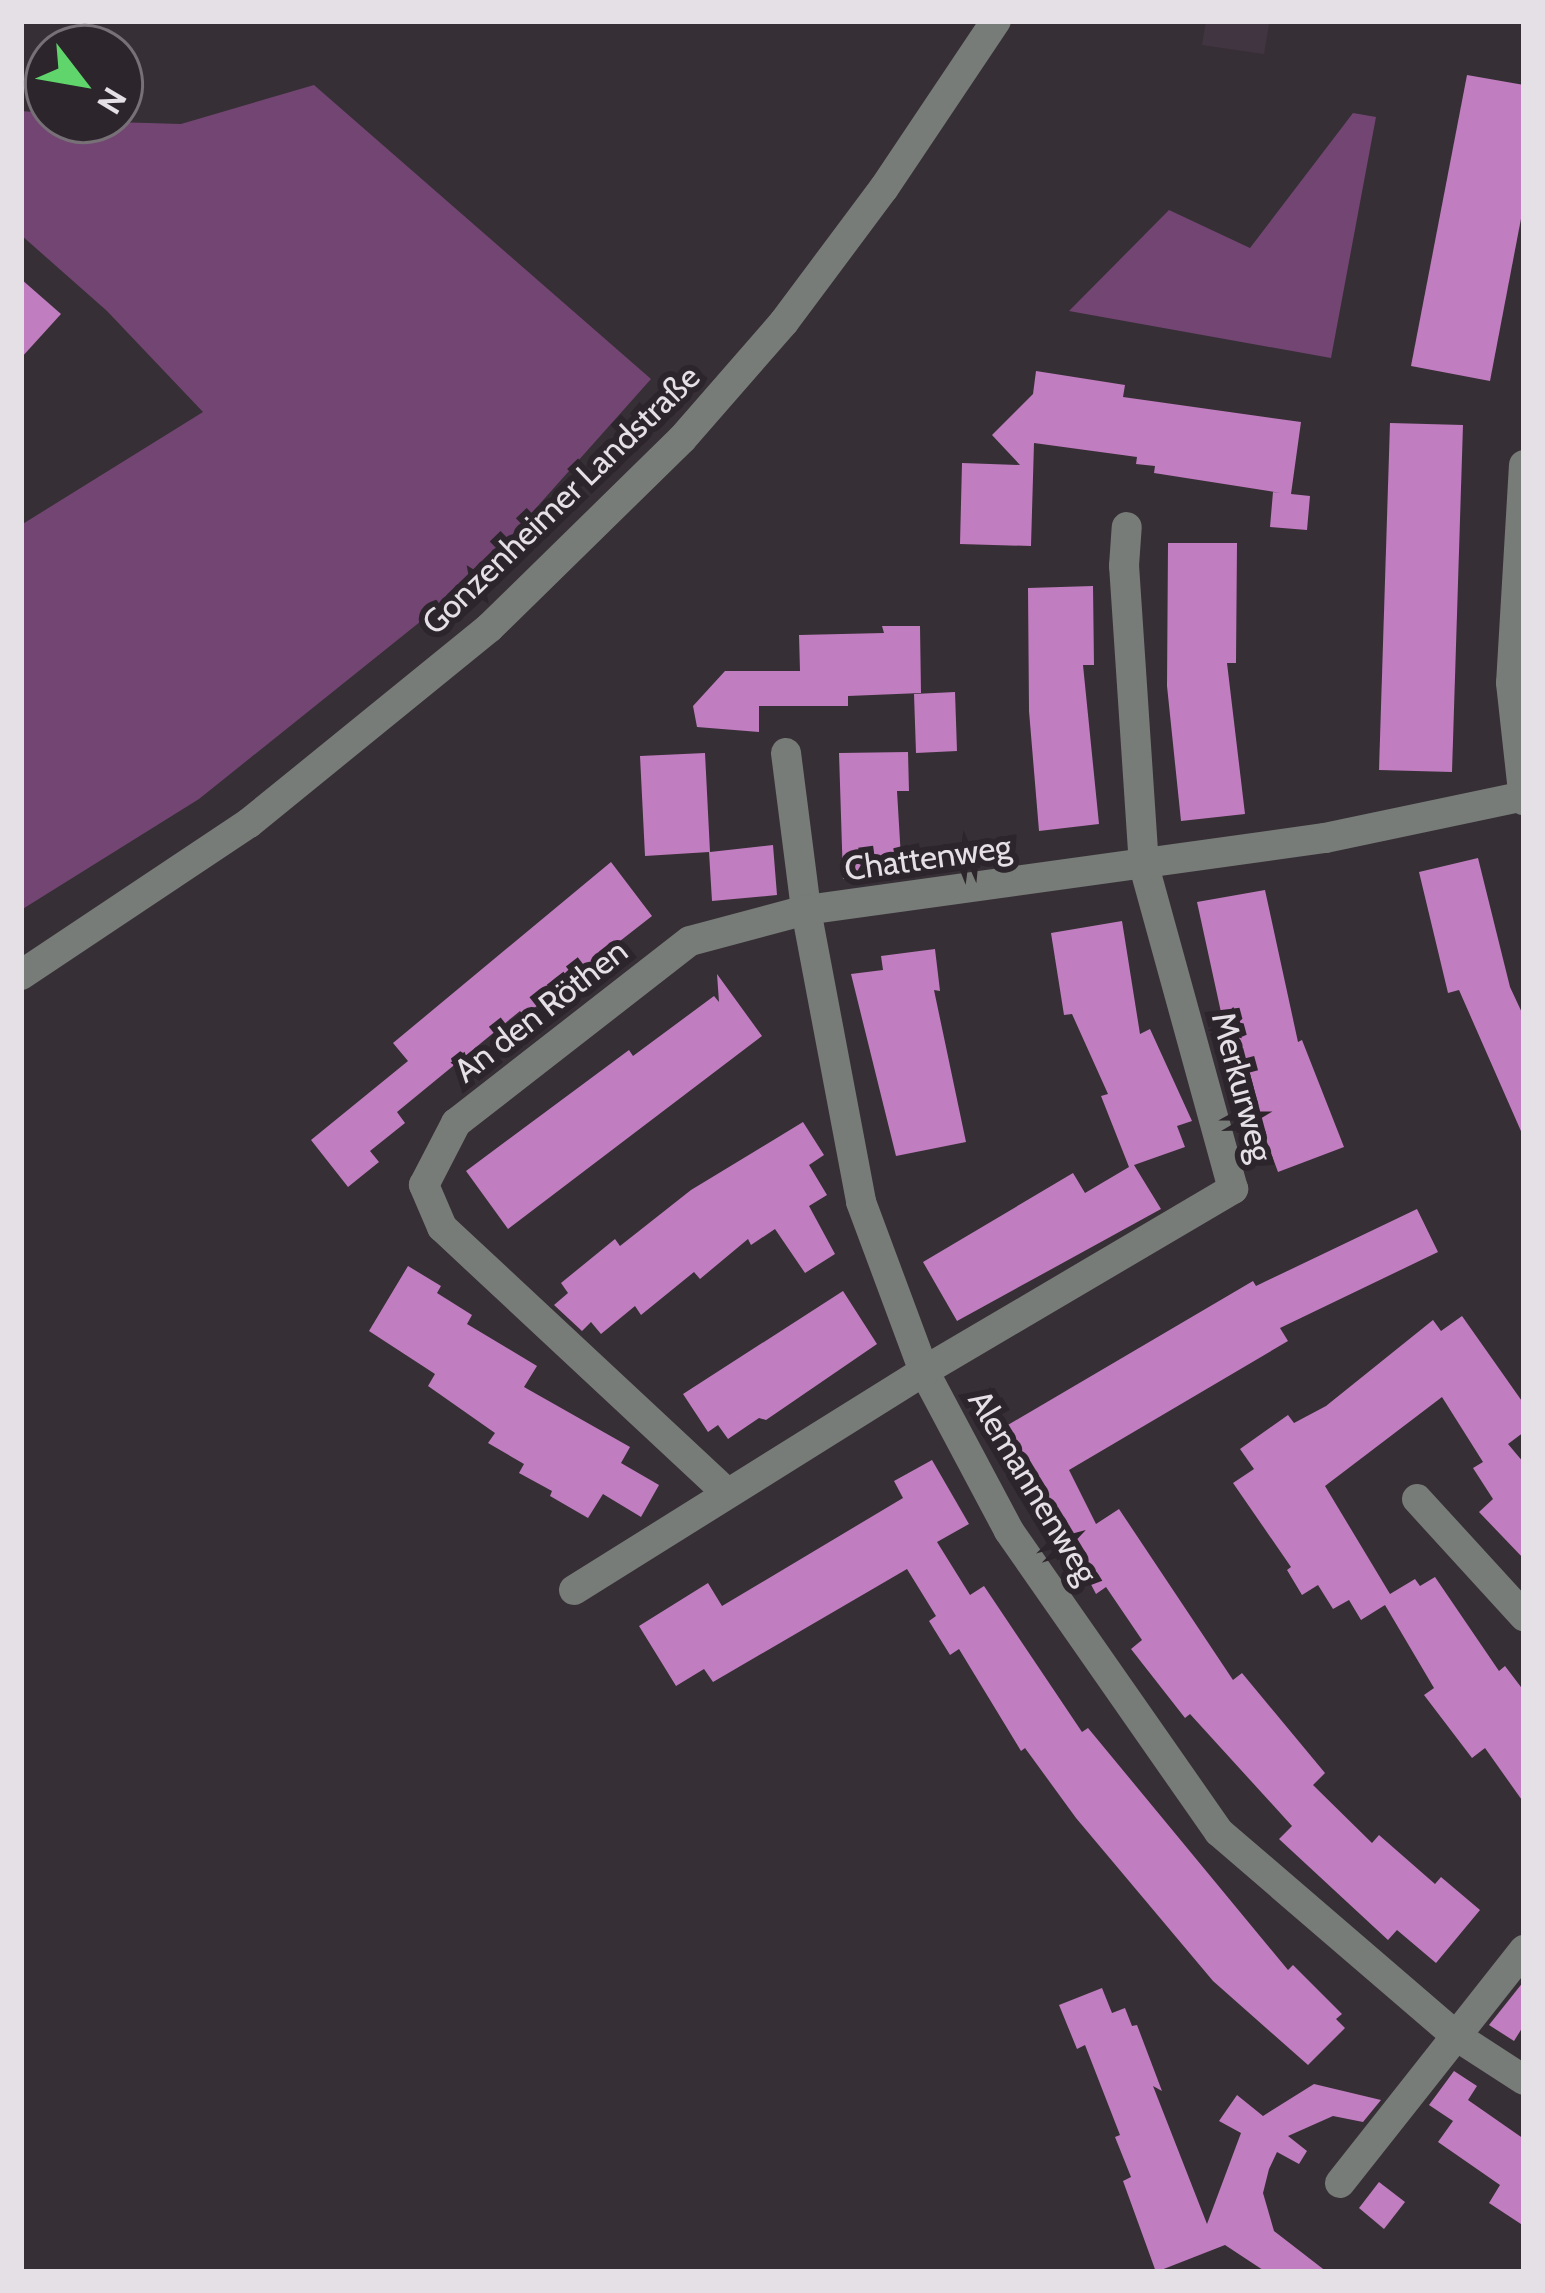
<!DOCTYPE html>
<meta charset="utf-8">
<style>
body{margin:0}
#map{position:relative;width:1545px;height:2293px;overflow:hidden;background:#372f36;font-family:Cabin,sans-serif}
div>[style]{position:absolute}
.built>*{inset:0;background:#423542}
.green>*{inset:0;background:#724572}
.building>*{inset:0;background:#c07dbf}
.minor>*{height:30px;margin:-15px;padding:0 15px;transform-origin:15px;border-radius:15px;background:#777c78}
span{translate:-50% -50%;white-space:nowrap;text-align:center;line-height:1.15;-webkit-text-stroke:12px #2d252c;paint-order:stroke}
.street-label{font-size:33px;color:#e5e0e5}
.frame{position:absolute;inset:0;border:24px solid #e5e0e5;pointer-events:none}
.north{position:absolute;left:24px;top:24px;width:120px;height:120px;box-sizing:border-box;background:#2d252c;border:3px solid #777076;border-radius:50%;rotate:121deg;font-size:33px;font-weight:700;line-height:48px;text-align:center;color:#e5e0e5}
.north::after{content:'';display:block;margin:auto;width:42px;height:54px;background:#5fd56b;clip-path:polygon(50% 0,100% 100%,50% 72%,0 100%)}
</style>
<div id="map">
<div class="built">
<div style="clip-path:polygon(1206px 21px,1269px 24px,1264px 54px,1202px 45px)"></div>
</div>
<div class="green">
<div style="clip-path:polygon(314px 85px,651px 379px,471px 581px,199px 799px,21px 910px,21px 525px,203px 412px,107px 311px,21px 235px,21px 111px,48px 113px,48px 120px,181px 124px)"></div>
<div style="clip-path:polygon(1353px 113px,1376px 117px,1331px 358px,1069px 311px,1169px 210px,1250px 248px)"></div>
</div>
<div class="building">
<div style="clip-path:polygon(1467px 75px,1524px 85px,1524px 203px,1490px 381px,1411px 366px)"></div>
<div style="clip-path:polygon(21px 279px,61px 314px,21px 358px)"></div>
<div style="clip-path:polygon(1036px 371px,1125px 385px,1123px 397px,1301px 422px,1291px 494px,1310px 496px,1307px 530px,1270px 527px,1273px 492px,1281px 493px,1154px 473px,1155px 466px,1136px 464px,1137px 457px,1034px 443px,1031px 546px,960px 544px,962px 463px,1020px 465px,992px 435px,1033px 394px)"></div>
<div style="clip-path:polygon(1390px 423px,1463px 425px,1452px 772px,1379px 770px)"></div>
<div style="clip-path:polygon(1168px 543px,1237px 543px,1236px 663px,1227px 663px,1245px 814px,1181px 821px,1167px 686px)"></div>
<div style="clip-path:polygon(1093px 586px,1094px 665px,1083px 665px,1099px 824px,1039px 831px,1029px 711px,1028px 588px)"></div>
<div style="clip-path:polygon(882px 626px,920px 626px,921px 693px,848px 696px,848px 706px,759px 706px,759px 732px,697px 727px,693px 706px,725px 671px,800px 671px,799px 635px,884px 633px)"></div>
<div style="clip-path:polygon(955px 692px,957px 751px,916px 753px,914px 694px)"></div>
<div style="clip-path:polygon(908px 752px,909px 791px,897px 791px,902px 875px,843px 879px,839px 753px)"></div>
<div style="clip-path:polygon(705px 753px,710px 852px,773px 845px,777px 895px,712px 901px,709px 852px,645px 856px,640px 756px)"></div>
<div style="clip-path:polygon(1478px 858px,1510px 987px,1524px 1017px,1524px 1138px,1459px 990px,1448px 993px,1419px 872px)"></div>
<div style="clip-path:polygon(611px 862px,652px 916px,524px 1016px,520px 1011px,397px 1112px,405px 1123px,370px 1151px,379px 1162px,348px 1187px,311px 1140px,408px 1061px,393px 1043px)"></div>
<div style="clip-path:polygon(1265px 890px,1298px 1042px,1302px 1040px,1344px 1147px,1278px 1172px,1224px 1026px,1197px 902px)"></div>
<div style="clip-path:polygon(1122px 921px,1140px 1034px,1150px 1029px,1192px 1121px,1177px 1126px,1185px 1147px,1134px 1165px,1161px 1209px,957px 1321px,923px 1262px,1073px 1173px,1085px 1193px,1129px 1167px,1101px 1096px,1108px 1094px,1072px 1014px,1064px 1015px,1051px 933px)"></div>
<div style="clip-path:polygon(935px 949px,940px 991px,934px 990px,966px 1142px,896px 1156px,851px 974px,883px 970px,881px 956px)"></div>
<div style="clip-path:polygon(717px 974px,762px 1036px,508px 1229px,466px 1171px,629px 1050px,633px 1056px,714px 996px,719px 1002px)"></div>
<div style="clip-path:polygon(803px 1122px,824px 1155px,809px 1165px,827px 1195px,809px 1206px,835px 1254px,805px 1273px,775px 1229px,751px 1245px,748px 1239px,700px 1279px,694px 1272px,641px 1315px,635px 1306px,601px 1334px,591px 1322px,582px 1331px,554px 1305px,568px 1293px,561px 1283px,615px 1239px,620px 1246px,691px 1190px)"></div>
<div style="clip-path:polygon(1417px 1209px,1438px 1252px,1280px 1328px,1288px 1341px,1069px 1470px,1096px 1524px,1119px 1509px,1233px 1680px,1242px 1673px,1325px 1773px,1313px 1785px,1372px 1843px,1379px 1835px,1435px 1884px,1441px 1877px,1480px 1910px,1436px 1963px,1397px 1930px,1388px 1940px,1279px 1839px,1292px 1826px,1190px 1714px,1185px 1718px,1131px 1649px,1142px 1640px,1106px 1587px,1096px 1594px,1039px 1485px,1035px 1488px,1001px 1429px,1253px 1281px,1256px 1286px)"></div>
<div style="clip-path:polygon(408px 1266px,441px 1286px,437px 1293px,472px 1315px,467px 1324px,537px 1366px,524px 1387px,630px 1447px,621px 1463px,659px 1485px,641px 1517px,603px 1494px,588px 1518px,550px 1496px,552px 1491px,519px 1473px,524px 1464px,488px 1443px,495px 1433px,428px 1386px,435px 1374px,369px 1331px)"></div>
<div style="clip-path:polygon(843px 1291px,877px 1344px,766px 1420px,759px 1418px,728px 1439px,718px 1425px,708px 1432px,683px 1394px)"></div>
<div style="clip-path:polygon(1462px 1316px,1524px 1404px,1524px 1432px,1508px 1444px,1524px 1463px,1524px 1559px,1479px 1512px,1493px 1499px,1473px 1468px,1483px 1462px,1442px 1397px,1325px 1486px,1390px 1594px,1415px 1579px,1420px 1586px,1435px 1577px,1499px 1671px,1505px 1666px,1524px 1691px,1524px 1803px,1485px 1748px,1472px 1758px,1424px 1695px,1434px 1688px,1385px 1605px,1361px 1620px,1349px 1600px,1333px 1609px,1318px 1585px,1302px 1595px,1287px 1570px,1291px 1567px,1233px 1483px,1254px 1469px,1240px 1449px,1288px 1415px,1294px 1423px,1326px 1406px,1433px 1320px,1441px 1331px)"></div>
<div style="clip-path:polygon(932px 1460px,969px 1524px,937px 1542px,970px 1595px,984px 1586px,1082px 1732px,1088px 1728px,1288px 1970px,1293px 1965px,1342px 2014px,1336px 2019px,1345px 2028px,1308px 2065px,1213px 1981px,1076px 1818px,1025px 1748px,1021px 1751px,959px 1649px,950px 1655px,929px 1621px,936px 1616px,907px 1569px,713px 1682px,704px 1669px,676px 1686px,639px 1626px,708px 1583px,722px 1606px,903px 1498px,894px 1481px)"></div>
<div style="clip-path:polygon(1524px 1981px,1524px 2025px,1514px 2041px,1489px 2025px)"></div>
<div style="clip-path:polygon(1102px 1988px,1112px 2013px,1125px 2008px,1132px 2026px,1137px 2025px,1162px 2091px,1153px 2086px,1207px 2224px,1241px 2133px,1219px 2121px,1237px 2095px,1263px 2116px,1314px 2084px,1381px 2100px,1363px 2122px,1333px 2116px,1288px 2136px,1307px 2151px,1299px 2164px,1277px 2152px,1269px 2169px,1263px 2193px,1274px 2231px,1327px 2272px,1266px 2272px,1225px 2245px,1156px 2272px,1123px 2181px,1131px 2177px,1115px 2137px,1120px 2135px,1085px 2045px,1077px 2049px,1059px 2005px)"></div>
<div style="clip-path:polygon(1454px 2071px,1477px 2086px,1468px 2100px,1524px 2139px,1524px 2226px,1489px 2203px,1500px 2185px,1438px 2142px,1453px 2121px,1429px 2105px)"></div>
<div style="clip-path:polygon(1379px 2182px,1405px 2202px,1384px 2229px,1359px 2208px)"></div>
</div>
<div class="minor">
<div style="left:1524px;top:465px;width:218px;rotate:93.4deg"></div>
<div style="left:1511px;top:683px;width:118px;rotate:83.7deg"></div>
<div style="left:786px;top:753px;width:158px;rotate:82.7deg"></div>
<div style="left:806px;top:910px;width:524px;rotate:-7.9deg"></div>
<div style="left:1325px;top:838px;width:203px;rotate:-11.9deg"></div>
<div style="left:21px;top:975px;width:274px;rotate:-33.7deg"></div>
<div style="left:249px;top:823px;width:309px;rotate:-39.1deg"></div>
<div style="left:489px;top:628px;width:270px;rotate:-44.4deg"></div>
<div style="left:682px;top:439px;width:155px;rotate:-48.9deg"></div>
<div style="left:784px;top:322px;width:167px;rotate:-53.3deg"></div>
<div style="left:884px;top:188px;width:201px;rotate:-56.2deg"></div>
<div style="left:726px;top:1492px;width:388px;rotate:-137deg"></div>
<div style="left:442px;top:1227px;width:46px;rotate:-113.2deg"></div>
<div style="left:424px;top:1185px;width:70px;rotate:-62.7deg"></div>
<div style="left:456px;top:1123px;width:296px;rotate:-37.9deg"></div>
<div style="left:690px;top:941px;width:120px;rotate:-15deg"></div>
<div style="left:806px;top:910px;width:297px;rotate:79.3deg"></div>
<div style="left:861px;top:1202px;width:180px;rotate:69.6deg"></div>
<div style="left:924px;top:1371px;width:181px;rotate:62deg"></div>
<div style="left:1009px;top:1531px;width:367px;rotate:55.1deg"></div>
<div style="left:1219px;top:1832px;width:313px;rotate:40.7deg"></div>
<div style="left:1456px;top:2036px;width:81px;rotate:32.9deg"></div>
<div style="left:1417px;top:1499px;width:159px;rotate:47.6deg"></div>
<div style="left:574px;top:1590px;width:413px;rotate:-32deg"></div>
<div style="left:924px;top:1371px;width:359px;rotate:-30.5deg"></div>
<div style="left:1233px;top:1189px;width:335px;rotate:-105.4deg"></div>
<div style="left:1144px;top:866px;width:301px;rotate:-93.8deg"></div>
<div style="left:1124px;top:566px;width:39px;rotate:-86deg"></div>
<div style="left:1340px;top:2183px;width:297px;rotate:-51.7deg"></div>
</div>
<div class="street-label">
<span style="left:561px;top:500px;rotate:-44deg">Gonzenheimer Landstraße</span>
<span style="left:928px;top:858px;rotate:-8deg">Chattenweg</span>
<span style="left:541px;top:1011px;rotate:-38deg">An den Röthen</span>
<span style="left:1242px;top:1087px;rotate:75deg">Merkurweg</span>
<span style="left:1033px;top:1487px;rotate:59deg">Alemannenweg</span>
</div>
<div class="frame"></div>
<div class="north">N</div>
</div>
